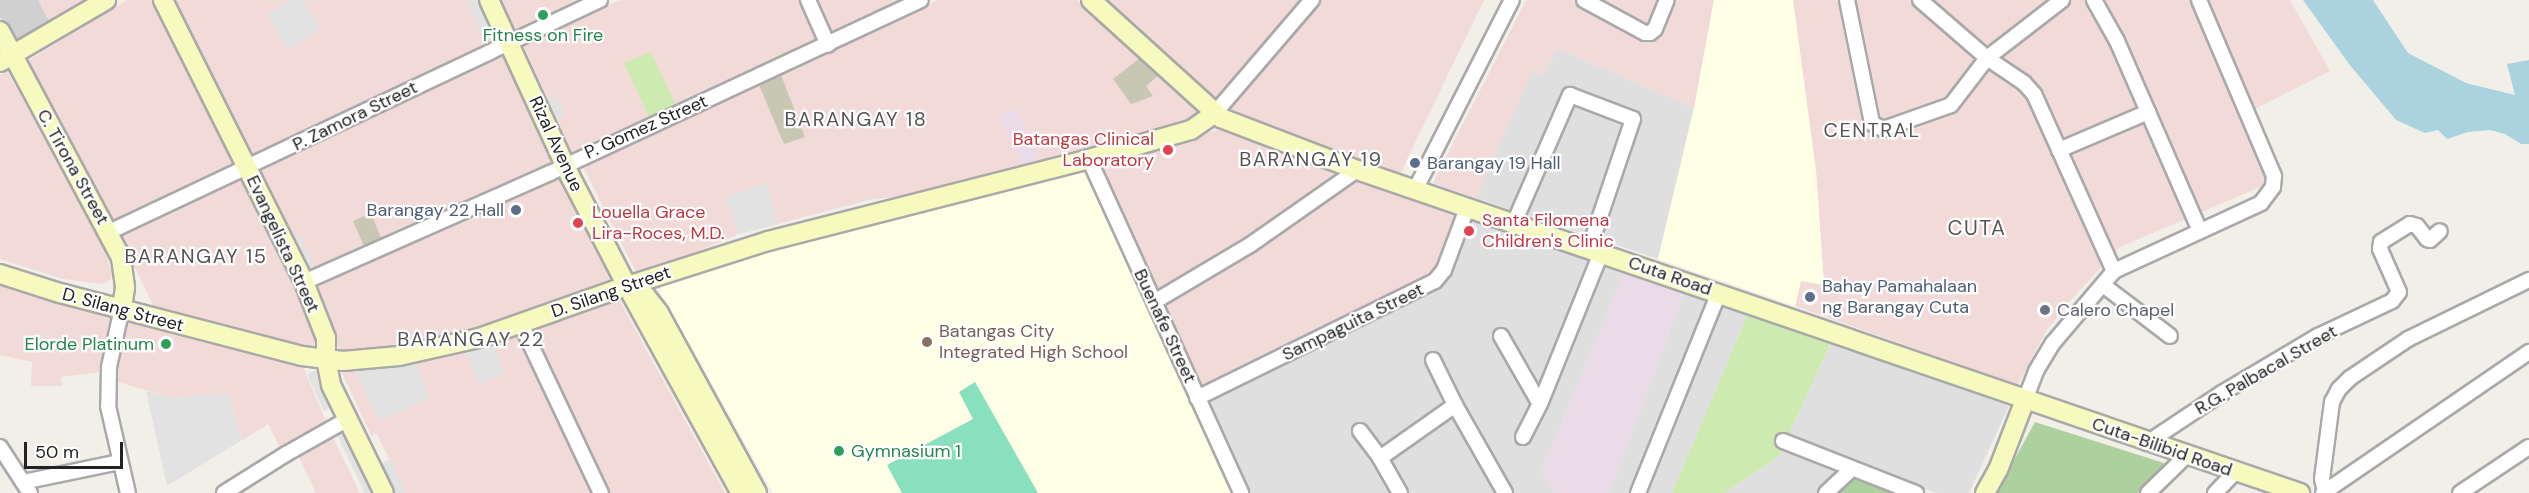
<!DOCTYPE html>
<style>
body{margin:0}
#map{position:relative;width:2529px;height:493px;overflow:hidden;background:#f2efe9;font-family:"DM Sans",sans-serif}
div>[style]{position:absolute}
.residential>*{inset:0;background:#e0dfdf}
.commercial>*{inset:0;background:#f2dad9}
.industrial>*{inset:0;background:#ebdbe8}
.education>*{inset:0;background:#ffffe5}
.religious>*{inset:0;background:#d0d0d0}
.construction>*{inset:0;background:#c7c7b4}
.grass>*{inset:0;background:#cdebb0}
.forest>*{inset:0;background:#add19e}
.pitch>*{inset:0;background:#88e0be}
.parking>*{inset:0;background:#e2e2e2}
.water>*{inset:0;background:#aad3df}
.roads{filter:drop-shadow(2px 0 #a9a9a9) drop-shadow(-2px 0 #a9a9a9) drop-shadow(0 2px #a9a9a9) drop-shadow(0 -2px #a9a9a9)}
.street>*{height:14px;margin:-7px;padding:0 7px;transform-origin:7px;border-radius:7px;background:#fff}
.secondary>*{height:18px;margin:-9px;padding:0 9px;transform-origin:9px;border-radius:9px;background:#f7fabf}
.dots>*{width:16px;height:16px;translate:-50% -50%;box-sizing:border-box;border:3px solid #fff;border-radius:50%}
span{translate:-50% -50%;white-space:nowrap;text-align:center;line-height:1.15;-webkit-text-stroke:4.5px #fff;paint-order:stroke}
.leisure-label{font-size:18px;color:#27864d}
.right{translate:-100% -50%;text-align:right}
.left{translate:0 -50%;text-align:left}
.street-label{font-size:18px;color:#222}
.health-label{font-size:18px;color:#be3a42}
.service-label{font-size:18px;color:#4e5e75}
.worship-label{font-size:18px;color:#5b616d}
.education-label{font-size:18px;color:#785e54}
.neighbourhood-label{font-size:20px;color:#555;letter-spacing:1.5px}
.quarter-label{font-size:21px;color:#555;letter-spacing:1.5px}
.scale{position:absolute;left:24px;top:442px;width:99px;height:27px;box-sizing:border-box;border:3px solid #222;border-top:0;padding-left:8px;font-size:18px;line-height:21px;white-space:nowrap;color:#222;-webkit-text-stroke:4px #fff;paint-order:stroke}
</style>
<div id="map">
<div class="residential">
<div style="clip-path:polygon(1557px 48px,1694px 108px,1658px 259px,1476px 198px,1532px 70px,1542px 76px)"></div>
<div style="clip-path:polygon(1469px 218px,1624px 273px,1542px 471px,1555px 493px,1246px 493px,1203px 400px,1433px 288px)"></div>
<div style="clip-path:polygon(1684px 292px,1748px 314px,1672px 493px,1609px 493px)"></div>
<div style="clip-path:polygon(1831px 342px,2009px 406px,1969px 493px,1937px 493px,1861px 467px,1836px 493px,1724px 493px,1779px 456px)"></div>
</div>
<div class="commercial">
<div style="clip-path:polygon(38px 0,84px 0,49px 21px)"></div>
<div style="clip-path:polygon(127px 0,155px 0,238px 165px,112px 223px,23px 64px)"></div>
<div style="clip-path:polygon(173px 0,479px 0,498px 39px,250px 160px)"></div>
<div style="clip-path:polygon(500px 0,583px 0,515px 31px)"></div>
<div style="clip-path:polygon(621px 0,804px 0,824px 41px,572px 153px,522px 42px)"></div>
<div style="clip-path:polygon(812px 0,906px 0,828px 36px)"></div>
<div style="clip-path:polygon(938px 0,1077px 0,1201px 114px,1195px 123px,1086px 152px,916px 195px,873px 199px,739px 234px,638px 276px,581px 163px,685px 115px,759px 85px)"></div>
<div style="clip-path:polygon(1106px 0,1306px 0,1215px 106px)"></div>
<div style="clip-path:polygon(1318px 0,1484px 0,1400px 174px,1224px 109px)"></div>
<div style="clip-path:polygon(1526px 0,1714px 0,1694px 108px,1557px 48px,1542px 76px,1532px 71px,1476px 198px,1433px 183px)"></div>
<div style="clip-path:polygon(1793px 0,2290px 0,2330px 71px,2239px 117px,2267px 184px,2120px 247px,2069px 302px,2046px 331px,2018px 385px,1795px 306px,1801px 281px,1824px 284px,1816px 171px)"></div>
<div style="clip-path:polygon(505px 50px,551px 163px,310px 273px,259px 172px)"></div>
<div style="clip-path:polygon(7px 71px,100px 238px,112px 273px,110px 280px,103px 284px,63px 279px,0 259px,0 75px)"></div>
<div style="clip-path:polygon(1220px 129px,1331px 169px,1334px 178px,1247px 244px,1158px 298px,1098px 167px)"></div>
<div style="clip-path:polygon(560px 175px,615px 281px,434px 341px,374px 351px,340px 353px,314px 284px)"></div>
<div style="clip-path:polygon(243px 178px,296px 282px,321px 348px,318px 350px,155px 309px,119px 235px)"></div>
<div style="clip-path:polygon(1356px 178px,1460px 214px,1435px 273px,1427px 280px,1200px 391px,1160px 302px)"></div>
<div style="clip-path:polygon(0 282px,116px 312px,102px 372px,61px 377px,62px 386px,31px 386px,32px 362px,0 355px)"></div>
<div style="clip-path:polygon(618px 298px,725px 493px,608px 493px,530px 330px)"></div>
<div style="clip-path:polygon(124px 319px,301px 362px,328px 426px,281px 450px,268px 424px,242px 440px,228px 393px,173px 398px,111px 380px)"></div>
<div style="clip-path:polygon(517px 336px,593px 493px,406px 493px,377px 434px,371px 435px,341px 371px,447px 355px)"></div>
<div style="clip-path:polygon(331px 433px,360px 493px,316px 493px,297px 453px)"></div>
</div>
<div class="industrial">
<div style="clip-path:polygon(1016px 108px,1041px 164px,1025px 169px,999px 117px)"></div>
<div style="clip-path:polygon(1624px 273px,1684px 292px,1609px 493px,1555px 493px,1542px 471px)"></div>
</div>
<div class="education">
<div style="clip-path:polygon(1714px 0,1793px 0,1816px 171px,1824px 285px,1801px 281px,1795px 306px,1658px 259px,1694px 108px)"></div>
<div style="clip-path:polygon(1087px 171px,1236px 493px,773px 493px,660px 292px,660px 285px,801px 242px)"></div>
</div>
<div class="religious">
<div style="clip-path:polygon(0 0,38px 0,49px 21px,13px 43px,0 17px)"></div>
</div>
<div class="construction">
<div style="clip-path:polygon(1140px 58px,1159px 75px,1146px 86px,1153px 96px,1131px 104px,1113px 79px)"></div>
<div style="clip-path:polygon(781px 75px,805px 137px,784px 144px,759px 85px)"></div>
<div style="clip-path:polygon(371px 213px,381px 238px,364px 246px,353px 221px)"></div>
</div>
<div class="grass">
<div style="clip-path:polygon(651px 52px,676px 105px,649px 117px,624px 63px)"></div>
<div style="clip-path:polygon(1748px 314px,1831px 342px,1779px 456px,1724px 493px,1672px 493px)"></div>
</div>
<div class="forest">
<div style="clip-path:polygon(2035px 422px,2167px 464px,2138px 493px,1996px 493px)"></div>
<div style="clip-path:polygon(1855px 473px,1908px 493px,1838px 493px)"></div>
</div>
<div class="pitch">
<div style="clip-path:polygon(975px 382px,1038px 493px,902px 493px,887px 465px,973px 419px,959px 392px)"></div>
</div>
<div class="parking">
<div style="clip-path:polygon(292px 0,303px 0,320px 30px,288px 50px,267px 14px)"></div>
<div style="clip-path:polygon(466px 0,478px 0,486px 16px,480px 19px,487px 17px,497px 40px,487px 45px)"></div>
<div style="clip-path:polygon(556px 96px,565px 115px,557px 119px,548px 99px)"></div>
<div style="clip-path:polygon(766px 183px,778px 224px,739px 234px,725px 197px)"></div>
<div style="clip-path:polygon(300px 235px,316px 269px,309px 272px,293px 238px)"></div>
<div style="clip-path:polygon(492px 343px,505px 373px,480px 385px,464px 350px)"></div>
<div style="clip-path:polygon(414px 361px,430px 397px,379px 421px,354px 370px)"></div>
<div style="clip-path:polygon(316px 370px,333px 407px,324px 411px,307px 374px)"></div>
<div style="clip-path:polygon(146px 391px,173px 398px,228px 393px,242px 440px,167px 486px)"></div>
<div style="clip-path:polygon(347px 430px,377px 493px,365px 493px,337px 435px)"></div>
<div style="clip-path:polygon(390px 459px,406px 493px,394px 493px,380px 464px)"></div>
</div>
<div class="water">
<div style="clip-path:polygon(2303px 0,2373px 0,2408px 53px,2466px 83px,2515px 95px,2507px 64px,2529px 60px,2529px 144px,2521px 144px,2505px 134px,2490px 130px,2468px 132px,2447px 139px,2438px 130px,2425px 133px,2396px 120px,2349px 64px)"></div>
</div>
<div class="roads">
<div class="street">
<div style="left:808px;top:0;width:49px;rotate:66deg"></div>
<div style="left:1584px;top:0;width:69px;rotate:28.4deg"></div>
<div style="left:1645px;top:33px;width:5px"></div>
<div style="left:1650px;top:33px;width:6px;rotate:-39deg"></div>
<div style="left:1655px;top:29px;width:31px;rotate:-68deg"></div>
<div style="left:1847px;top:0;width:126px;rotate:78.5deg"></div>
<div style="left:1872px;top:123px;width:13px;rotate:29deg"></div>
<div style="left:1883px;top:129px;width:72px;rotate:-19.4deg"></div>
<div style="left:1951px;top:105px;width:59px;rotate:-52.5deg"></div>
<div style="left:1987px;top:58px;width:95px;rotate:-37.7deg"></div>
<div style="left:1920px;top:0;width:89px;rotate:40.9deg"></div>
<div style="left:1987px;top:58px;width:45px;rotate:34deg"></div>
<div style="left:2024px;top:83px;width:15px;rotate:48deg"></div>
<div style="left:2034px;top:94px;width:194px;rotate:65.7deg"></div>
<div style="left:2094px;top:0;width:47px;rotate:60.7deg"></div>
<div style="left:2117px;top:41px;width:207px;rotate:66.4deg"></div>
<div style="left:1215px;top:113px;width:149px;rotate:-49.4deg"></div>
<div style="left:2059px;top:150px;width:97px;rotate:-23.1deg"></div>
<div style="left:1089px;top:159px;width:367px;rotate:65.5deg"></div>
<div style="left:1415px;top:190px;width:213px;rotate:-63deg"></div>
<div style="left:1514px;top:223px;width:140px;rotate:-66.4deg"></div>
<div style="left:1570px;top:95px;width:67px;rotate:20.9deg"></div>
<div style="left:1633px;top:119px;width:137px;rotate:108.7deg"></div>
<div style="left:109px;top:232px;width:543px;rotate:-25.29deg"></div>
<div style="left:304px;top:282px;width:269px;rotate:-23.9deg"></div>
<div style="left:550px;top:173px;width:409px;rotate:-25deg"></div>
<div style="left:2103px;top:285px;width:84px;rotate:37.3deg"></div>
<div style="left:1154px;top:302px;width:112px;rotate:-30.7deg"></div>
<div style="left:1250px;top:245px;width:131px;rotate:-35deg"></div>
<div style="left:122px;top:308px;width:60px;rotate:102.4deg"></div>
<div style="left:109px;top:367px;width:39px;rotate:91deg"></div>
<div style="left:108px;top:406px;width:89px;rotate:77.1deg"></div>
<div style="left:521px;top:324px;width:187px;rotate:64.7deg"></div>
<div style="left:1501px;top:336px;width:78px;rotate:60.2deg"></div>
<div style="left:1433px;top:360px;width:50px;rotate:63.9deg"></div>
<div style="left:1197px;top:398px;width:265px;rotate:-26.2deg"></div>
<div style="left:1435px;top:281px;width:14px;rotate:-51deg"></div>
<div style="left:1444px;top:270px;width:66px;rotate:-69.6deg"></div>
<div style="left:2025px;top:400px;width:31px;rotate:-69deg"></div>
<div style="left:2036px;top:371px;width:33px;rotate:-59deg"></div>
<div style="left:2053px;top:343px;width:94px;rotate:-49.7deg"></div>
<div style="left:2114px;top:271px;width:162px;rotate:-24.8deg"></div>
<div style="left:2261px;top:203px;width:20px;rotate:-53deg"></div>
<div style="left:2273px;top:187px;width:11px;rotate:-85deg"></div>
<div style="left:2274px;top:176px;width:191px;rotate:-113.1deg"></div>
<div style="left:1360px;top:431px;width:34px;rotate:53deg"></div>
<div style="left:1523px;top:437px;width:37px;rotate:-63deg"></div>
<div style="left:1540px;top:404px;width:163px;rotate:-68deg"></div>
<div style="left:1783px;top:441px;width:143px;rotate:21.4deg"></div>
<div style="left:2147px;top:443px;width:90px;rotate:-33.7deg"></div>
<div style="left:2222px;top:393px;width:112px;rotate:-30.7deg"></div>
<div style="left:2318px;top:336px;width:82px;rotate:-25.3deg"></div>
<div style="left:2392px;top:301px;width:11px;rotate:-52deg"></div>
<div style="left:2399px;top:292px;width:47px;rotate:-113.8deg"></div>
<div style="left:2380px;top:249px;width:7px;rotate:-82deg"></div>
<div style="left:2381px;top:242px;width:34px;rotate:-32deg"></div>
<div style="left:2410px;top:224px;width:7px;rotate:16deg"></div>
<div style="left:2417px;top:226px;width:16px;rotate:52deg"></div>
<div style="left:2427px;top:239px;width:3px;rotate:18deg"></div>
<div style="left:2430px;top:240px;width:13px;rotate:-42deg"></div>
<div style="left:0;top:447px;width:55px;rotate:56.9deg"></div>
<div style="left:23px;top:482px;width:99px;rotate:-11.7deg"></div>
<div style="left:2325px;top:491px;width:12px;rotate:-104deg"></div>
<div style="left:2322px;top:479px;width:78px;rotate:-82.6deg"></div>
<div style="left:2332px;top:402px;width:15px;rotate:-62deg"></div>
<div style="left:2339px;top:389px;width:16px;rotate:-45deg"></div>
<div style="left:2350px;top:378px;width:70px;rotate:-33.9deg"></div>
<div style="left:2408px;top:339px;width:135px;rotate:-26deg"></div>
<div style="left:224px;top:493px;width:73px;rotate:-32.2deg"></div>
<div style="left:286px;top:454px;width:71px;rotate:-29.4deg"></div>
<div style="left:1400px;top:493px;width:40px;rotate:-119.7deg"></div>
<div style="left:1380px;top:458px;width:92px;rotate:-35.2deg"></div>
<div style="left:1455px;top:405px;width:101px;rotate:60.4deg"></div>
<div style="left:1638px;top:493px;width:216px;rotate:-68deg"></div>
<div style="left:1826px;top:493px;width:35px;rotate:-43deg"></div>
<div style="left:2148px;top:493px;width:53px;rotate:-44.2deg"></div>
<div style="left:2215px;top:493px;width:29px;rotate:-46deg"></div>
<div style="left:2323px;top:493px;width:250px;rotate:-34.4deg"></div>
<div style="left:2460px;top:493px;width:83px;rotate:-33.7deg"></div>
</div>
<div class="secondary">
<div style="left:163px;top:0;width:315px;rotate:63.4deg"></div>
<div style="left:304px;top:282px;width:60px;rotate:68.6deg"></div>
<div style="left:326px;top:338px;width:21px;rotate:90deg"></div>
<div style="left:326px;top:359px;width:26px;rotate:79deg"></div>
<div style="left:331px;top:385px;width:120px;rotate:63.9deg"></div>
<div style="left:489px;top:0;width:194px;rotate:65.3deg"></div>
<div style="left:570px;top:176px;width:124px;rotate:62.6deg"></div>
<div style="left:627px;top:286px;width:236px;rotate:61.2deg"></div>
<div style="left:1091px;top:0;width:176px;rotate:42.2deg"></div>
<div style="left:1221px;top:118px;width:146px;rotate:20.9deg"></div>
<div style="left:1357px;top:170px;width:997px;rotate:18.91deg"></div>
<div style="left:0;top:31px;width:257px;rotate:61.9deg"></div>
<div style="left:121px;top:258px;width:30px;rotate:82deg"></div>
<div style="left:125px;top:288px;width:20px;rotate:99deg"></div>
<div style="left:0;top:62px;width:123px;rotate:-30.3deg"></div>
<div style="left:0;top:274px;width:63px;rotate:17.6deg"></div>
<div style="left:60px;top:293px;width:250px;rotate:14.6deg"></div>
<div style="left:302px;top:356px;width:41px;rotate:7deg"></div>
<div style="left:343px;top:361px;width:56px;rotate:-5.1deg"></div>
<div style="left:399px;top:356px;width:82px;rotate:-12.7deg"></div>
<div style="left:479px;top:338px;width:157px;rotate:-19.4deg"></div>
<div style="left:627px;top:286px;width:148px;rotate:-17.7deg"></div>
<div style="left:768px;top:241px;width:331px;rotate:-14.3deg"></div>
<div style="left:1089px;top:159px;width:106px;rotate:-15.9deg"></div>
<div style="left:1191px;top:130px;width:29px;rotate:-35deg"></div>
<div style="left:631px;top:288px;width:16px;rotate:27deg"></div>
<div style="left:645px;top:295px;width:23px;rotate:52deg"></div>
<div style="left:659px;top:313px;width:205px;rotate:61.4deg"></div>
<div style="left:1985px;top:493px;width:26px;rotate:-61deg"></div>
<div style="left:1998px;top:470px;width:75px;rotate:-68.9deg"></div>
</div>
</div>
<div class="dots">
<div style="left:543px;top:15px;background:#2e9e5b"></div>
<div style="left:1168px;top:150px;background:#e0444e"></div>
<div style="left:1415px;top:163px;background:#5c6f8a"></div>
<div style="left:516px;top:210px;background:#5c6f8a"></div>
<div style="left:578px;top:223px;background:#e0444e"></div>
<div style="left:1469px;top:231px;background:#e0444e"></div>
<div style="left:1810px;top:297px;background:#5c6f8a"></div>
<div style="left:2045px;top:310px;background:#6b7280"></div>
<div style="left:927px;top:342px;background:#8d6e63"></div>
<div style="left:166px;top:344px;background:#2e9e5b"></div>
<div style="left:839px;top:451px;background:#2e9e5b"></div>
</div>
<div class="leisure-label">
<span style="left:543px;top:35px">Fitness on Fire</span>
<span class="right" style="left:154px;top:344px">Elorde Platinum</span>
<span class="left" style="left:851px;top:451px">Gymnasium 1</span>
</div>
<div class="street-label">
<span style="left:355px;top:116px;rotate:-26deg">P. Zamora Street</span>
<span style="left:646px;top:127px;rotate:-24deg">P. Gomez Street</span>
<span style="left:556px;top:144px;rotate:65deg">Rizal Avenue</span>
<span style="left:73px;top:167px;rotate:61deg">C. Tirona Street</span>
<span style="left:283px;top:244px;rotate:65deg">Evangelista Street</span>
<span style="left:1670px;top:276px;rotate:19deg">Cuta Road</span>
<span style="left:611px;top:292px;rotate:-19deg">D. Silang Street</span>
<span style="left:123px;top:310px;rotate:15deg">D. Silang Street</span>
<span style="left:1353px;top:322px;rotate:-26deg">Sampaguita Street</span>
<span style="left:1165px;top:326px;rotate:65deg">Buenafe Street</span>
<span style="left:2266px;top:370px;rotate:-30deg">R.G. Palbacal Street</span>
<span style="left:2162px;top:447px;rotate:19deg">Cuta-Bilibid Road</span>
</div>
<div class="health-label">
<span class="right" style="left:1154px;top:150px">Batangas Clinical<br>Laboratory</span>
<span class="left" style="left:592px;top:223px">Louella Grace<br>Lira-Roces, M.D.</span>
<span class="left" style="left:1482px;top:231px">Santa Filomena<br>Children's Clinic</span>
</div>
<div class="service-label">
<span class="left" style="left:1427px;top:163px">Barangay 19 Hall</span>
<span class="right" style="left:504px;top:210px">Barangay 22 Hall</span>
<span class="left" style="left:1822px;top:297px">Bahay Pamahalaan<br>ng Barangay Cuta</span>
</div>
<div class="worship-label">
<span class="left" style="left:2057px;top:310px">Calero Chapel</span>
</div>
<div class="education-label">
<span class="left" style="left:939px;top:342px">Batangas City<br>Integrated High School</span>
</div>
<div class="neighbourhood-label">
<span style="left:856px;top:119px">BARANGAY 18</span>
<span style="left:1872px;top:130px">CENTRAL</span>
<span style="left:1311px;top:159px">BARANGAY 19</span>
<span style="left:196px;top:256px">BARANGAY 15</span>
<span style="left:471px;top:339px">BARANGAY 22</span>
</div>
<div class="quarter-label">
<span style="left:1977px;top:228px">CUTA</span>
</div>
<div class="scale">50 m</div>
</div>
